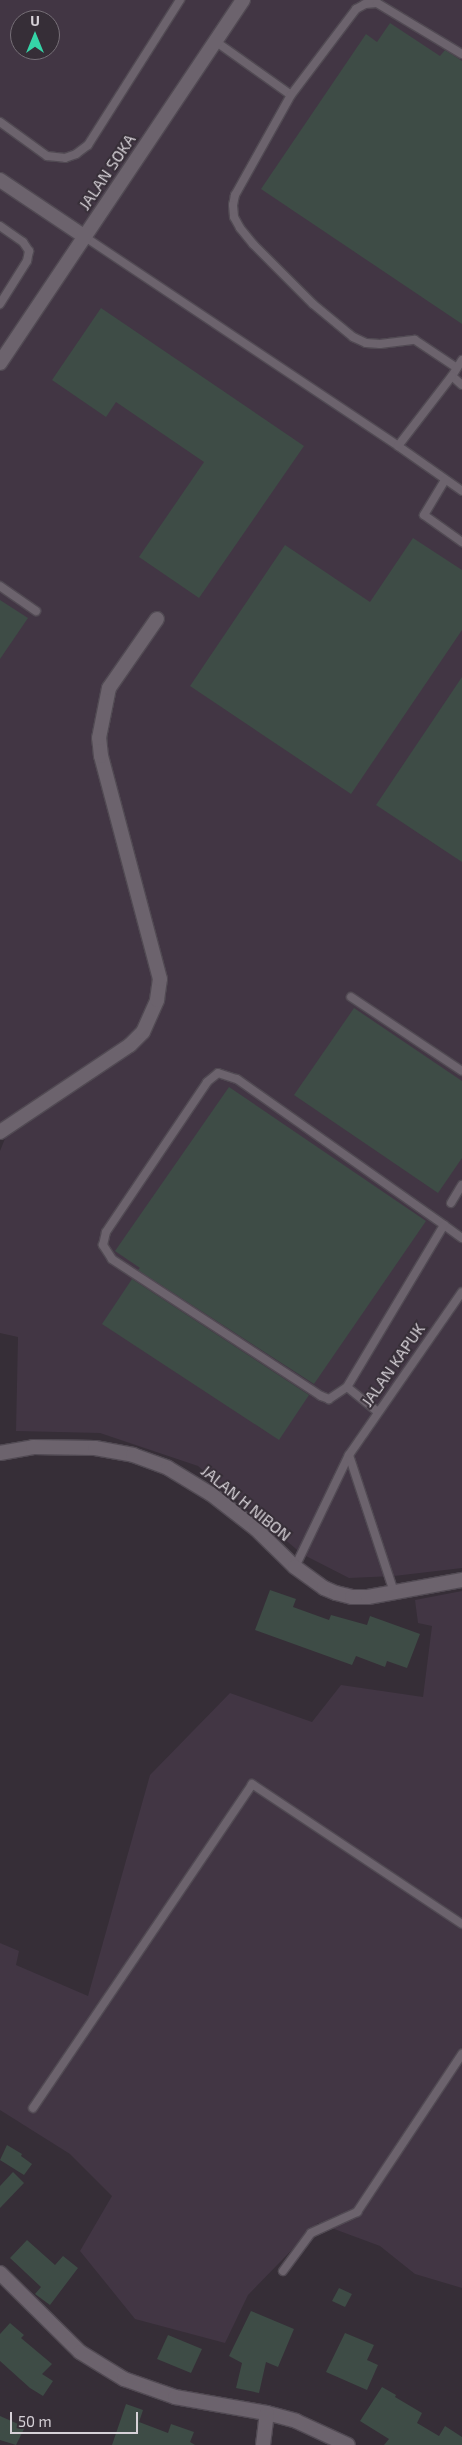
<!DOCTYPE html>
<style>
body{margin:0}
#map{position:relative;width:462px;height:2445px;overflow:hidden;background:#362e37;font-family:"Exo 2",sans-serif}
div>[style]{position:absolute}
.built>*{inset:0;background:#423644}
.building>*{inset:0;background:#3e4c46}
.roads{filter:drop-shadow(1px 0 #514a53) drop-shadow(-1px 0 #514a53) drop-shadow(0 1px #514a53) drop-shadow(0 -1px #514a53)}
.service>*{height:8px;margin:-4px;padding:0 4px;transform-origin:4px;border-radius:4px;background:#6c636d}
.minor>*{height:14px;margin:-7px;padding:0 7px;transform-origin:7px;border-radius:7px;background:#6c636d}
span{translate:-50% -50%;white-space:nowrap;text-align:center;line-height:1.15;-webkit-text-stroke:4px #362e37;paint-order:stroke}
.street-label{font-size:16px;color:#d6d1d7}
.north{position:absolute;left:10px;top:10px;width:50px;height:50px;box-sizing:border-box;background:#362e37;border:1px solid #766f77;border-radius:50%;rotate:0deg;font-size:14px;font-weight:700;line-height:20px;text-align:center;color:#d6d1d7}
.north::after{content:'';display:block;margin:auto;width:18px;height:22px;background:#35d4a7;clip-path:polygon(50% 0,100% 100%,50% 72%,0 100%)}
.scale{position:absolute;left:10px;top:2412px;width:128px;height:22px;box-sizing:border-box;border:2px solid #d6d1d7;border-top:0;padding-left:6px;font-size:15px;line-height:18px;white-space:nowrap;color:#d6d1d7;-webkit-text-stroke:4px #362e37;paint-order:stroke}
</style>
<div id="map">
<div class="built">
<div style="clip-path:polygon(evenodd,0 0,462px 0,462px 1568px,394px 1576px,349px 1578px,302px 1554px,198px 1466px,100px 1433px,16px 1431px,18px 1337px,0 1333px,0 1151px,6px 1136px,0 1132px,0 0,20px 20px,50px 20px,50px 50px,20px 50px,20px 20px)"></div>
<div style="clip-path:polygon(462px 1591px,462px 2288px,415px 2274px,380px 2246px,318px 2223px,248px 2295px,225px 2343px,135px 2319px,80px 2251px,112px 2196px,70px 2154px,0 2110px,0 1943px,19px 1951px,16px 1965px,88px 1996px,150px 1775px,230px 1693px,312px 1722px,341px 1685px,423px 1697px,432px 1626px,418px 1623px,415px 1600px)"></div>
</div>
<div class="building">
<div style="clip-path:polygon(390px 23px,440px 56px,445px 50px,462px 61px,462px 324px,261px 189px,366px 34px,377px 42px)"></div>
<div style="clip-path:polygon(101px 308px,304px 446px,199px 598px,139px 557px,204px 462px,116px 402px,106px 417px,52px 380px)"></div>
<div style="clip-path:polygon(413px 538px,462px 570px,462px 630px,351px 794px,190px 686px,285px 545px,370px 602px)"></div>
<div style="clip-path:polygon(0 600px,28px 618px,0 659px)"></div>
<div style="clip-path:polygon(462px 677px,462px 862px,376px 805px)"></div>
<div style="clip-path:polygon(354px 1008px,462px 1081px,462px 1158px,438px 1193px,294px 1095px)"></div>
<div style="clip-path:polygon(229px 1087px,426px 1221px,314px 1384px,138px 1270px,140px 1268px,115px 1251px)"></div>
<div style="clip-path:polygon(132px 1279px,309px 1395px,279px 1440px,102px 1324px)"></div>
<div style="clip-path:polygon(270px 1590px,296px 1599px,293px 1607px,329px 1620px,331px 1615px,367px 1625px,370px 1616px,420px 1634px,407px 1668px,387px 1661px,385px 1667px,356px 1656px,352px 1665px,255px 1630px)"></div>
<div style="clip-path:polygon(7px 2145px,22px 2154px,21px 2156px,32px 2164px,24px 2175px,0 2160px)"></div>
<div style="clip-path:polygon(13px 2172px,24px 2183px,0 2208px,0 2186px)"></div>
<div style="clip-path:polygon(27px 2240px,55px 2265px,63px 2256px,78px 2268px,50px 2305px,35px 2294px,41px 2287px,10px 2258px)"></div>
<div style="clip-path:polygon(339px 2288px,352px 2294px,345px 2307px,332px 2301px)"></div>
<div style="clip-path:polygon(251px 2311px,294px 2329px,278px 2367px,266px 2362px,259px 2393px,236px 2388px,242px 2363px,229px 2356px)"></div>
<div style="clip-path:polygon(10px 2323px,24px 2335px,21px 2338px,52px 2364px,42px 2374px,53px 2381px,43px 2396px,30px 2388px,0 2361px,0 2334px)"></div>
<div style="clip-path:polygon(345px 2333px,374px 2345px,367px 2360px,378px 2365px,367px 2390px,326px 2372px)"></div>
<div style="clip-path:polygon(168px 2335px,202px 2349px,191px 2373px,157px 2359px)"></div>
<div style="clip-path:polygon(382px 2387px,396px 2395px,395px 2397px,422px 2413px,417px 2423px,439px 2436px,445px 2426px,462px 2437px,462px 2445px,384px 2445px,389px 2439px,360px 2421px)"></div>
<div style="clip-path:polygon(126px 2404px,143px 2410px,139px 2422px,168px 2433px,171px 2424px,194px 2432px,190px 2442px,195px 2445px,112px 2445px)"></div>
<div style="clip-path:polygon(0 2416px,25px 2427px,16px 2445px,0 2440px)"></div>
</div>
<div class="roads">
<div class="service">
<div style="left:215px;top:41px;width:93px;rotate:35.4deg"></div>
<div style="left:291px;top:95px;width:108px;rotate:-52.9deg"></div>
<div style="left:356px;top:9px;width:10px;rotate:-29deg"></div>
<div style="left:365px;top:4px;width:12px;rotate:-5deg"></div>
<div style="left:377px;top:3px;width:99px;rotate:31deg"></div>
<div style="left:291px;top:95px;width:115px;rotate:119.2deg"></div>
<div style="left:235px;top:195px;width:10px;rotate:101deg"></div>
<div style="left:233px;top:205px;width:12px;rotate:85deg"></div>
<div style="left:234px;top:217px;width:13px;rotate:61deg"></div>
<div style="left:240px;top:228px;width:21px;rotate:51deg"></div>
<div style="left:253px;top:244px;width:85px;rotate:45deg"></div>
<div style="left:313px;top:304px;width:52px;rotate:39.5deg"></div>
<div style="left:353px;top:337px;width:14px;rotate:25deg"></div>
<div style="left:366px;top:343px;width:14px;rotate:4deg"></div>
<div style="left:380px;top:344px;width:35px;rotate:-7deg"></div>
<div style="left:415px;top:340px;width:50px;rotate:33.7deg"></div>
<div style="left:0;top:122px;width:58px;rotate:35.9deg"></div>
<div style="left:47px;top:156px;width:18px;rotate:6deg"></div>
<div style="left:65px;top:158px;width:12px;rotate:-20deg"></div>
<div style="left:76px;top:154px;width:15px;rotate:-37deg"></div>
<div style="left:88px;top:145px;width:172px;rotate:-57.6deg"></div>
<div style="left:0;top:226px;width:28px;rotate:35deg"></div>
<div style="left:23px;top:242px;width:11px;rotate:56deg"></div>
<div style="left:29px;top:251px;width:10px;rotate:101deg"></div>
<div style="left:27px;top:261px;width:51px;rotate:122.1deg"></div>
<div style="left:85px;top:237px;width:376px;rotate:33.7deg"></div>
<div style="left:398px;top:446px;width:78px;rotate:35.1deg"></div>
<div style="left:462px;top:360px;width:19px;rotate:122deg"></div>
<div style="left:452px;top:376px;width:13px;rotate:42deg"></div>
<div style="left:398px;top:446px;width:88px;rotate:-52.4deg"></div>
<div style="left:445px;top:480px;width:41px;rotate:121deg"></div>
<div style="left:424px;top:515px;width:47px;rotate:35.4deg"></div>
<div style="left:0;top:586px;width:44px;rotate:34.8deg"></div>
<div style="left:351px;top:997px;width:133px;rotate:33.7deg"></div>
<div style="left:451px;top:1203px;width:21px;rotate:-59deg"></div>
<div style="left:444px;top:1225px;width:22px;rotate:36deg"></div>
<div style="left:347px;top:1387px;width:22px;rotate:146deg"></div>
<div style="left:329px;top:1399px;width:9px;rotate:-159deg"></div>
<div style="left:321px;top:1396px;width:250px;rotate:-146.8deg"></div>
<div style="left:112px;top:1259px;width:17px;rotate:-123deg"></div>
<div style="left:103px;top:1245px;width:13px;rotate:-77deg"></div>
<div style="left:106px;top:1232px;width:181px;rotate:-56deg"></div>
<div style="left:207px;top:1082px;width:14px;rotate:-39deg"></div>
<div style="left:218px;top:1073px;width:20px;rotate:18deg"></div>
<div style="left:237px;top:1079px;width:253px;rotate:35.2deg"></div>
<div style="left:444px;top:1225px;width:189px;rotate:120.9deg"></div>
<div style="left:347px;top:1387px;width:38px;rotate:39deg"></div>
<div style="left:295px;top:1567px;width:124px;rotate:-64.3deg"></div>
<div style="left:394px;top:1592px;width:144px;rotate:-108.2deg"></div>
<div style="left:349px;top:1455px;width:198px;rotate:-55.3deg"></div>
<div style="left:33px;top:2108px;width:391px;rotate:-55.9deg"></div>
<div style="left:252px;top:1784px;width:252px;rotate:33.7deg"></div>
<div style="left:283px;top:2271px;width:47px;rotate:-53.6deg"></div>
<div style="left:311px;top:2233px;width:51px;rotate:-24.5deg"></div>
<div style="left:357px;top:2212px;width:190px;rotate:-56.4deg"></div>
</div>
<div class="minor">
<div style="left:0;top:180px;width:102px;rotate:33.8deg"></div>
<div style="left:0;top:363px;width:437px;rotate:-56.2deg"></div>
<div style="left:0;top:1132px;width:156px;rotate:-33.8deg"></div>
<div style="left:130px;top:1045px;width:18px;rotate:-45deg"></div>
<div style="left:143px;top:1032px;width:35px;rotate:-66deg"></div>
<div style="left:157px;top:1000px;width:21px;rotate:-82deg"></div>
<div style="left:160px;top:979px;width:231px;rotate:-104.8deg"></div>
<div style="left:101px;top:756px;width:18px;rotate:-96deg"></div>
<div style="left:99px;top:738px;width:51px;rotate:-78.7deg"></div>
<div style="left:109px;top:688px;width:84px;rotate:-55.2deg"></div>
<div style="left:0;top:1453px;width:34px;rotate:-10deg"></div>
<div style="left:33px;top:1447px;width:62px;rotate:0.9deg"></div>
<div style="left:95px;top:1448px;width:39px;rotate:10deg"></div>
<div style="left:133px;top:1455px;width:37px;rotate:20deg"></div>
<div style="left:168px;top:1468px;width:50px;rotate:31.2deg"></div>
<div style="left:211px;top:1494px;width:57px;rotate:37.9deg"></div>
<div style="left:256px;top:1529px;width:54px;rotate:44.3deg"></div>
<div style="left:295px;top:1567px;width:36px;rotate:36deg"></div>
<div style="left:324px;top:1588px;width:13px;rotate:23deg"></div>
<div style="left:336px;top:1593px;width:16px;rotate:14deg"></div>
<div style="left:352px;top:1597px;width:16px"></div>
<div style="left:368px;top:1597px;width:96px;rotate:-10.3deg"></div>
<div style="left:0;top:2273px;width:112px;rotate:44.6deg"></div>
<div style="left:80px;top:2352px;width:52px;rotate:31.5deg"></div>
<div style="left:124px;top:2379px;width:54px;rotate:19.4deg"></div>
<div style="left:175px;top:2397px;width:93px;rotate:9.9deg"></div>
<div style="left:267px;top:2413px;width:30px;rotate:15deg"></div>
<div style="left:296px;top:2421px;width:57px;rotate:24.8deg"></div>
<div style="left:263px;top:2445px;width:32px;rotate:-83deg"></div>
</div>
</div>
<div class="street-label">
<span style="left:107px;top:172px;rotate:-56deg">JALAN SOKA</span>
<span style="left:393px;top:1365px;rotate:-55deg">JALAN KAPUK</span>
<span style="left:246px;top:1503px;rotate:39deg">JALAN H NIBON</span>
</div>
<div class="north">U</div>
<div class="scale">50 m</div>
</div>
